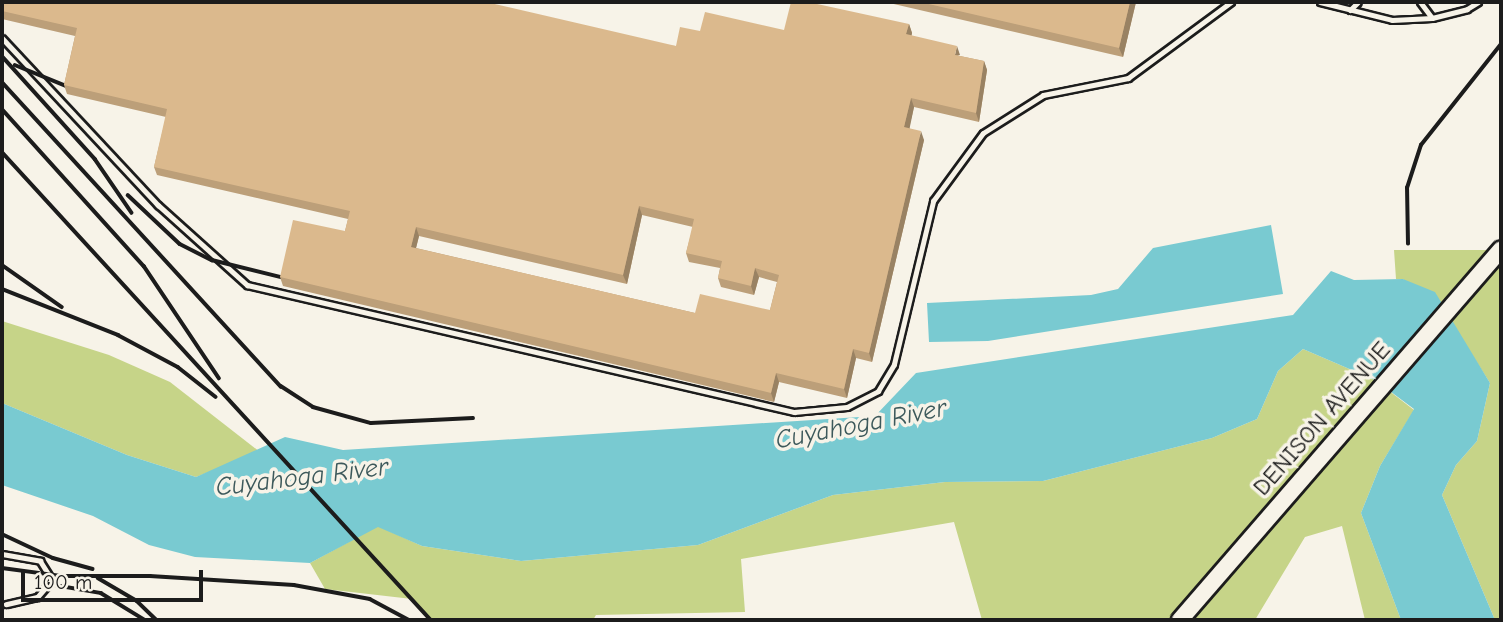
<!DOCTYPE html>
<style>
body{margin:0}
#map{position:relative;width:1503px;height:622px;overflow:hidden;background:#f7f3e8;font-family:"Comic Neue",sans-serif}
div>[style]{position:absolute}
.green>*{inset:0;background:#c6d488}
.water>*{inset:0;background:#79cad1}
.roads{filter:drop-shadow(2px 0 #1c1c1c) drop-shadow(-2px 0 #1c1c1c) drop-shadow(0 2px #1c1c1c) drop-shadow(0 -2px #1c1c1c)}
.service>*{height:5px;margin:-2.5px;padding:0 2.5px;transform-origin:2.5px;border-radius:2.5px;background:#f7f3e8}
.secondary>*{height:16px;margin:-8px;padding:0 8px;transform-origin:8px;border-radius:8px;background:#f7f3e8}
.rail>*{height:3.5px;margin:-1.75px;padding:0 1.75px;transform-origin:1.75px;border-radius:1.75px;background:#1c1c1c}
.wall>*{inset:0;background:#bc9f79}
.shaded-wall>*{inset:0;background:#998263}
.building>*{inset:0;background:#dbb98d}
span{translate:-50% -50%;white-space:nowrap;text-align:center;line-height:1.15;-webkit-text-stroke:7px #f7f3e8;paint-order:stroke}
.street-label{font-size:24px;color:#1c1c1c}
.water-label{font-size:26px;color:#3d595b;font-style:italic}
.frame{position:absolute;inset:0;border:4px solid #1c1c1c;pointer-events:none}
.scale{position:absolute;left:21px;top:570px;width:182px;height:32px;box-sizing:border-box;border:4px solid #1c1c1c;border-top:0;padding-left:9px;font-size:21px;line-height:24px;white-space:nowrap;color:#1c1c1c;-webkit-text-stroke:5px #f7f3e8;paint-order:stroke}
</style>
<div id="map">
<div class="green">
<div style="clip-path:polygon(1394px 250px,1501px 250px,1501px 620px,1495px 620px,1442px 495px,1456px 465px,1477px 441px,1490px 383px,1466px 345px,1403px 279px,1396px 279px)"></div>
<div style="clip-path:polygon(2px 321px,109px 355px,170px 382px,260px 452px,196px 477px,127px 455px,2px 403px)"></div>
<div style="clip-path:polygon(1303px 349px,1375px 380px,1414px 410px,1380px 466px,1361px 513px,1401px 620px,1365px 620px,1342px 526px,1305px 537px,1255px 620px,982px 620px,954px 522px,741px 559px,745px 612px,596px 615px,593px 620px,431px 620px,412px 599px,325px 589px,310px 563px,378px 526px,422px 546px,521px 561px,698px 545px,833px 495px,945px 482px,1043px 481px,1212px 438px,1257px 419px,1278px 371px)"></div>
</div>
<div class="water">
<div style="clip-path:polygon(1271px 225px,1283px 294px,988px 341px,929px 342px,927px 303px,1091px 295px,1118px 289px,1153px 248px)"></div>
<div style="clip-path:polygon(1331px 271px,1354px 280px,1403px 279px,1435px 292px,1490px 383px,1477px 441px,1456px 465px,1442px 495px,1495px 620px,1401px 620px,1361px 513px,1380px 466px,1414px 409px,1375px 380px,1303px 349px,1278px 371px,1257px 419px,1212px 438px,1043px 481px,945px 482px,833px 495px,698px 545px,521px 561px,422px 546px,378px 527px,310px 563px,195px 557px,149px 545px,93px 516px,2px 485px,2px 403px,127px 455px,196px 477px,285px 437px,343px 450px,875px 416px,916px 373px,1293px 315px)"></div>
</div>
<div class="roads">
<div class="service">
<div style="left:1320px;top:2px;width:74px;rotate:14deg"></div>
<div style="left:1392px;top:20px;width:40px;rotate:-2.9deg"></div>
<div style="left:1420px;top:2px;width:20px;rotate:53deg"></div>
<div style="left:1432px;top:18px;width:36px;rotate:-14deg"></div>
<div style="left:1467px;top:9px;width:13px;rotate:-32deg"></div>
<div style="left:1350px;top:10px;width:11px;rotate:-45deg"></div>
<div style="left:2px;top:38px;width:229px;rotate:47deg"></div>
<div style="left:158px;top:205px;width:120px;rotate:42deg"></div>
<div style="left:247px;top:285px;width:562px;rotate:13.07deg"></div>
<div style="left:794px;top:412px;width:53px;rotate:-5.4deg"></div>
<div style="left:847px;top:407px;width:35px;rotate:-27deg"></div>
<div style="left:878px;top:391px;width:31px;rotate:-59deg"></div>
<div style="left:894px;top:364px;width:168px;rotate:-76.5deg"></div>
<div style="left:933px;top:201px;width:84px;rotate:-53.7deg"></div>
<div style="left:983px;top:133px;width:71px;rotate:-32.3deg"></div>
<div style="left:1043px;top:95px;width:87px;rotate:-11.3deg"></div>
<div style="left:1128px;top:78px;width:128px;rotate:-36.4deg"></div>
<div style="left:2px;top:554px;width:39px;rotate:10deg"></div>
<div style="left:40px;top:561px;width:22px;rotate:58deg"></div>
<div style="left:52px;top:580px;width:23px;rotate:131deg"></div>
<div style="left:37px;top:597px;width:32px;rotate:167deg"></div>
</div>
<div class="secondary">
<div style="left:1180px;top:620px;width:490px;rotate:-49.1deg"></div>
</div>
</div>
<div class="rail">
<div style="left:2px;top:56px;width:139px;rotate:47.9deg"></div>
<div style="left:95px;top:159px;width:65px;rotate:55.6deg"></div>
<div style="left:15px;top:65px;width:58px;rotate:22.2deg"></div>
<div style="left:2px;top:82px;width:413px;rotate:47.5deg"></div>
<div style="left:281px;top:386px;width:38px;rotate:33deg"></div>
<div style="left:313px;top:407px;width:60px;rotate:15.4deg"></div>
<div style="left:371px;top:423px;width:102px;rotate:-2.8deg"></div>
<div style="left:2px;top:109px;width:212px;rotate:47.9deg"></div>
<div style="left:144px;top:266px;width:135px;rotate:56.2deg"></div>
<div style="left:2px;top:152px;width:635px;rotate:47.49deg"></div>
<div style="left:128px;top:195px;width:71px;rotate:43.3deg"></div>
<div style="left:180px;top:244px;width:36px;rotate:27deg"></div>
<div style="left:212px;top:260px;width:75px;rotate:13.9deg"></div>
<div style="left:1408px;top:244px;width:56px;rotate:-91deg"></div>
<div style="left:1407px;top:188px;width:45px;rotate:-72deg"></div>
<div style="left:1421px;top:145px;width:129px;rotate:-51.6deg"></div>
<div style="left:2px;top:265px;width:73px;rotate:35deg"></div>
<div style="left:2px;top:289px;width:125px;rotate:21.6deg"></div>
<div style="left:118px;top:335px;width:68px;rotate:28.1deg"></div>
<div style="left:178px;top:367px;width:48px;rotate:38.3deg"></div>
<div style="left:2px;top:534px;width:56px;rotate:25.2deg"></div>
<div style="left:53px;top:558px;width:41px;rotate:15.4deg"></div>
<div style="left:2px;top:568px;width:61px;rotate:7.6deg"></div>
<div style="left:62px;top:576px;width:88px"></div>
<div style="left:150px;top:576px;width:144px;rotate:3.6deg"></div>
<div style="left:294px;top:585px;width:77px;rotate:10.4deg"></div>
<div style="left:370px;top:599px;width:44px;rotate:28.3deg"></div>
<div style="left:98px;top:578px;width:45px;rotate:30.5deg"></div>
<div style="left:137px;top:601px;width:28px;rotate:44deg"></div>
<div style="left:49px;top:584px;width:53px;rotate:9.8deg"></div>
<div style="left:101px;top:593px;width:52px;rotate:31.5deg"></div>
</div>
<div class="wall">
<div style="clip-path:polygon(evenodd,2px 2px,676px 46px,700px 31px,784px 30px,909px 24px,912px 33px,911px 36px,960px 56px,984px 61px,987px 70px,979px 122px,914px 107px,909px 128px,924px 140px,872px 362px,856px 358px,847px 398px,779px 382px,774px 402px,283px 286px,280px 277px,345px 231px,348px 219px,157px 175px,154px 167px,166px 117px,67px 94px,64px 85px,75px 36px,2px 19px,2px 2px,642px 215px,693px 227px,686px 253px,689px 262px,720px 268px,718px 278px,721px 287px,754px 295px,759px 277px,777px 282px,770px 310px,695px 313px,416px 248px,419px 236px,627px 284px,642px 215px)"></div>
<div style="clip-path:polygon(885px 2px,1136px 2px,1123px 57px)"></div>
</div>
<div class="shaded-wall">
<div style="clip-path:polygon(1130px 2px,1136px 2px,1123px 57px,1119px 48px)"></div>
<div style="clip-path:polygon(909px 24px,912px 33px,910px 43px,906px 34px)"></div>
<div style="clip-path:polygon(957px 46px,960px 55px,955px 55px)"></div>
<div style="clip-path:polygon(984px 61px,987px 70px,979px 122px,976px 113px)"></div>
<div style="clip-path:polygon(911px 98px,914px 107px,908px 136px,904px 127px)"></div>
<div style="clip-path:polygon(921px 131px,924px 140px,872px 362px,869px 353px)"></div>
<div style="clip-path:polygon(639px 206px,642px 215px,627px 284px,623px 275px)"></div>
<div style="clip-path:polygon(416px 227px,419px 236px,414px 256px,411px 247px)"></div>
<div style="clip-path:polygon(755px 268px,759px 277px,754px 295px,751px 286px)"></div>
<div style="clip-path:polygon(853px 349px,856px 358px,847px 398px,844px 389px)"></div>
<div style="clip-path:polygon(776px 373px,779px 382px,774px 402px,771px 393px)"></div>
</div>
<div class="building">
<div style="clip-path:polygon(evenodd,2px 2px,486px 2px,676px 46px,680px 27px,700px 31px,705px 12px,784px 30px,791px 2px,808px 2px,909px 24px,906px 34px,957px 46px,955px 55px,984px 61px,976px 113px,911px 98px,904px 127px,921px 131px,869px 353px,853px 349px,844px 389px,776px 373px,771px 393px,280px 277px,293px 220px,345px 231px,350px 211px,154px 167px,167px 109px,64px 85px,77px 28px,2px 11px,2px 2px,639px 206px,694px 219px,686px 253px,722px 261px,718px 278px,751px 286px,755px 268px,779px 275px,770px 310px,700px 294px,695px 313px,411px 247px,416px 227px,623px 275px,639px 206px)"></div>
<div style="clip-path:polygon(920px 2px,1130px 2px,1119px 48px)"></div>
</div>
<div class="street-label">
<span style="left:1322px;top:419px;rotate:-49deg">DENISON AVENUE</span>
</div>
<div class="water-label">
<span style="left:861px;top:425px;rotate:-11deg">Cuyahoga River</span>
<span style="left:302px;top:478px;rotate:-7deg">Cuyahoga River</span>
</div>
<div class="frame"></div>
<div class="scale">100 m</div>
</div>
